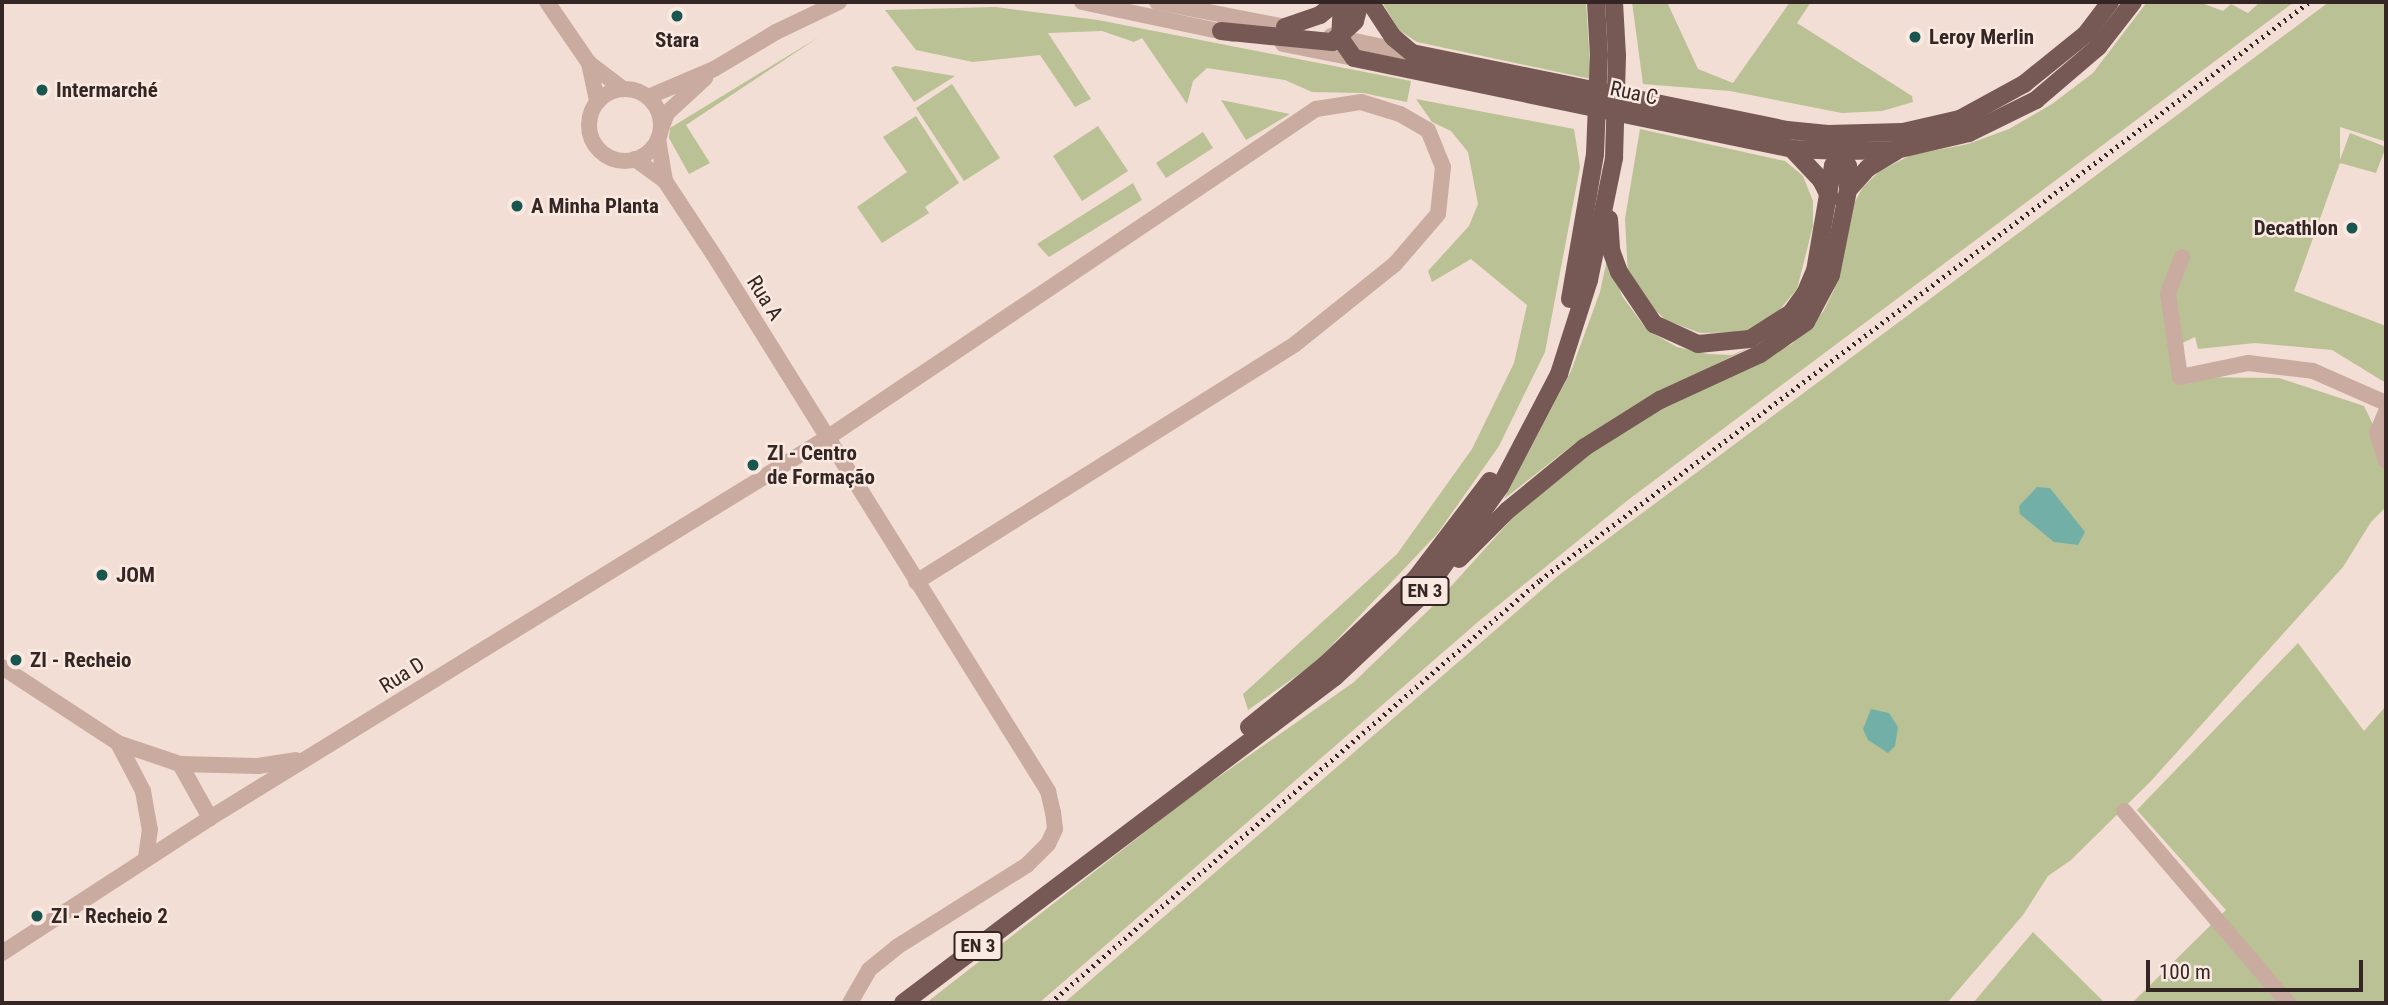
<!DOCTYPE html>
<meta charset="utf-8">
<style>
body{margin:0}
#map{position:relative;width:2388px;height:1005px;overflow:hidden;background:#f2ded4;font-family:"Roboto Condensed",sans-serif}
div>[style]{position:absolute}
.green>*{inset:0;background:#bac194}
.water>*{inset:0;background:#72b0a7}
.minor>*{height:16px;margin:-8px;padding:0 8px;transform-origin:8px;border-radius:8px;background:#caaba0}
.minor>.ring{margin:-8px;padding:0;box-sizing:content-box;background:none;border:16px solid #caaba0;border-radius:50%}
.major>*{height:18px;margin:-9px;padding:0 9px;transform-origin:9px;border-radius:9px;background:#765954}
.rail>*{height:4.5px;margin-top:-2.25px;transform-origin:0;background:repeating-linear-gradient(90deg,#332624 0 2px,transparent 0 7px)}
.major-bridge>*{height:18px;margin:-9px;padding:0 9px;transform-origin:9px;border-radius:9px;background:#765954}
.dots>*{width:19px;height:19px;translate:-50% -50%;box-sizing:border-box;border:4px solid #fae9e1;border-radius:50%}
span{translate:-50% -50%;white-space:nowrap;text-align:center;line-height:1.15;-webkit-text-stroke:5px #fae9e1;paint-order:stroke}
.shield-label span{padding:2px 5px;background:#fae9e1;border:2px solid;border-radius:5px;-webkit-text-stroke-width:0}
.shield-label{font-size:19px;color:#332624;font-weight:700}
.poi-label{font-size:21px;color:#332624;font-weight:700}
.left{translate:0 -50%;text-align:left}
.right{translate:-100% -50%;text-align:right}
.street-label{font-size:21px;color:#332624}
.frame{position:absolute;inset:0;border:4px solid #332624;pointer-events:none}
.scale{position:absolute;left:2146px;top:960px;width:217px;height:32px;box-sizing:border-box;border:4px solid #332624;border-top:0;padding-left:9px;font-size:21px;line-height:24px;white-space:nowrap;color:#332624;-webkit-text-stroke:5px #fae9e1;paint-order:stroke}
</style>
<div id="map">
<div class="green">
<div style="clip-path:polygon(1382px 2px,1586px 2px,1591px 79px,1417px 42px,1399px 30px)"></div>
<div style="clip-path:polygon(1632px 2px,1667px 2px,1698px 69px,1733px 83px,1790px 2px,1811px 2px,1797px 23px,1912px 96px,1913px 102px,1882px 111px,1842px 113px,1730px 91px,1643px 84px)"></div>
<div style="clip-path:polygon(2147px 2px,2199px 2px,2223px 11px,2231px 4px,2248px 13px,2260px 2px,2294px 2px,1628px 500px,1479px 621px,1039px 1003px,926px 1003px,1190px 797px,1354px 682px,1436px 603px,1519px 511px,1581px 458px,1670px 403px,1792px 344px,1823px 312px,1834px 290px,1853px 205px,1863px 187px,1880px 171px,1911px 155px,1968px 144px,2009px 129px,2052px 104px,2093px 73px)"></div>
<div style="clip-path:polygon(2329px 2px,2386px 2px,2386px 136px,2384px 141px,2340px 127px,2340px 160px,2350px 133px,2386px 147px,2376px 173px,2340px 163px,2294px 291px,2386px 326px,2386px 383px,2332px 350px,2255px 343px,2198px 349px,2195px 337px,2174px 347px,2180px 377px,2279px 378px,2364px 406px,2377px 433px,2374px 448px,2386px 471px,2386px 507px,2371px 522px,2343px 567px,2151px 781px,2071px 860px,2048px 876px,2023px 915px,1947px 1003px,1064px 1003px,1559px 575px)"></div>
<div style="clip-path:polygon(995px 7px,1098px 20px,1411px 81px,1407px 102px,1363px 93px,1312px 92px,1285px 80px,1207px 68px,1193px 81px,1187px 104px,1142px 38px,1134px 42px,1102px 31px,1048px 33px,1091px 99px,1075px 107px,1040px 55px,973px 62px,916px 50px,885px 10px)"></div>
<div style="clip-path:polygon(819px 37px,686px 125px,710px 163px,689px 174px,669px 138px,670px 128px)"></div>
<div style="clip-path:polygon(895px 66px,955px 76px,914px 102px,891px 68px)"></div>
<div style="clip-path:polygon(952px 84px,1000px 158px,964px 181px,916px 108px)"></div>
<div style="clip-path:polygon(1416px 99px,1574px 129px,1580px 167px,1545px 352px,1499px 446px,1437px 534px,1315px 663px,1248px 710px,1243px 694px,1397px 554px,1472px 449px,1514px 363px,1527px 305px,1471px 259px,1432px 282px,1428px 271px,1469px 226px,1478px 204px,1468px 152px,1451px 131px,1432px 122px)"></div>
<div style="clip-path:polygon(1221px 100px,1290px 114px,1246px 140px)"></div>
<div style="clip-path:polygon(916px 116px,959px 183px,925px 207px,929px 213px,882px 243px,857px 207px,907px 172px,883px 137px)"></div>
<div style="clip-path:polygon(1098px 126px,1128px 171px,1082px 201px,1053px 156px)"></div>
<div style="clip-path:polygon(1640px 129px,1785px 161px,1803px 176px,1813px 201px,1813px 226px,1797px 289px,1777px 313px,1748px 332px,1700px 333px,1666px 320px,1645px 301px,1628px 276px,1625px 219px)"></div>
<div style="clip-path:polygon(1203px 132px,1213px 148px,1166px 178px,1156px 163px)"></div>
<div style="clip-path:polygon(1133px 183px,1142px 200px,1049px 257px,1037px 244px)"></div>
<div style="clip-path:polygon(1608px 255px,1622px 296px,1647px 330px,1677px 347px,1708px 354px,1732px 355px,1755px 345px,1645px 399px,1574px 444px,1504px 499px,1571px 371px,1600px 292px)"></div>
<div style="clip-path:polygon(2298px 643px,2364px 731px,2386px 706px,2386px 1003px,2132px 1003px,2226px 910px,2137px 810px)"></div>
<div style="clip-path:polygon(2033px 932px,2105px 1003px,1973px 1003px)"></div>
</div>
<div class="water">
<div style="clip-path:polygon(2037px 487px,2050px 488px,2085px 532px,2078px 545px,2054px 542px,2020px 514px,2019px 506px)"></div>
<div style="clip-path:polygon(1871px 709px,1889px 713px,1898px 727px,1895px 746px,1888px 753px,1868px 740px,1863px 729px)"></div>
</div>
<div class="minor">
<div style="left:547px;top:2px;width:74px;rotate:55.5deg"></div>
<div style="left:589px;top:63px;width:43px;rotate:37.4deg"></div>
<div style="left:1082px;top:2px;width:154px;rotate:12deg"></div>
<div style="left:1157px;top:2px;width:142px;rotate:11deg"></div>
<div style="left:1331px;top:36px;width:83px;rotate:11.9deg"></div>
<div style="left:1283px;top:44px;width:72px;rotate:11.2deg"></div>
<div style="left:589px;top:63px;width:39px;rotate:78deg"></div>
<div class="ring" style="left:589px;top:89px;width:56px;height:56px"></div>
<div style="left:648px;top:97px;width:72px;rotate:-23deg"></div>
<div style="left:714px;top:69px;width:72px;rotate:-30.8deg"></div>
<div style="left:776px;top:32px;width:70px;rotate:-25.5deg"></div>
<div style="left:661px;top:129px;width:17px;rotate:-69deg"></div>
<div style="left:667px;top:113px;width:52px;rotate:-42.6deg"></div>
<div style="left:658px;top:139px;width:43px;rotate:80.5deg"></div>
<div style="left:635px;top:159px;width:37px;rotate:36deg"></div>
<div style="left:665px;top:181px;width:95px;rotate:56.6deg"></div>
<div style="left:717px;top:260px;width:626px;rotate:58.06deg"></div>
<div style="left:1048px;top:791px;width:22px;rotate:77deg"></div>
<div style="left:1053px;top:812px;width:17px;rotate:83deg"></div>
<div style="left:1055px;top:829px;width:17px;rotate:115deg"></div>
<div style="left:1048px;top:844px;width:30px;rotate:135deg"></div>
<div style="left:1027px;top:865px;width:154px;rotate:147.8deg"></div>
<div style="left:897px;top:947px;width:36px;rotate:141deg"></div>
<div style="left:869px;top:970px;width:38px;rotate:120deg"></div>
<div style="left:2182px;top:257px;width:39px;rotate:111deg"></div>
<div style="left:2168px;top:293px;width:85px;rotate:81.9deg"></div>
<div style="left:2180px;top:377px;width:69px;rotate:-11.6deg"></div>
<div style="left:2248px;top:363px;width:65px;rotate:7deg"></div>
<div style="left:2313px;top:371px;width:80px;rotate:23.7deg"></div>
<div style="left:2386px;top:412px;width:23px;rotate:113deg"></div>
<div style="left:2377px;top:433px;width:29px;rotate:72deg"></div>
<div style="left:2px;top:667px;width:139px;rotate:33.2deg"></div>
<div style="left:118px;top:743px;width:65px;rotate:18.7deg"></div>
<div style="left:180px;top:764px;width:78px;rotate:1.5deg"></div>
<div style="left:258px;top:766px;width:38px;rotate:-9deg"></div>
<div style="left:118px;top:743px;width:54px;rotate:62.5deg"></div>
<div style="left:143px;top:791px;width:39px;rotate:80deg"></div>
<div style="left:150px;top:829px;width:30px;rotate:98deg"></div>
<div style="left:180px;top:764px;width:62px;rotate:60.9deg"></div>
<div style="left:2124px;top:811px;width:253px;rotate:49.5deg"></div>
<div style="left:2px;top:953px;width:248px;rotate:-33deg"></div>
<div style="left:210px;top:818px;width:725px;rotate:-31.63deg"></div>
<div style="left:827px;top:438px;width:589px;rotate:-33.93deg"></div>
<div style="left:1316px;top:109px;width:46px;rotate:-8.8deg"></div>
<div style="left:1361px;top:102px;width:41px;rotate:17.1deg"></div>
<div style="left:1400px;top:114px;width:32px;rotate:30deg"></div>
<div style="left:1428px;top:130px;width:40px;rotate:68deg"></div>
<div style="left:1443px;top:167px;width:47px;rotate:96.1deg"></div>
<div style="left:1438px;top:214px;width:66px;rotate:130.7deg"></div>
<div style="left:1395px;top:264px;width:129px;rotate:141.3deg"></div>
<div style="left:1294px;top:345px;width:446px;rotate:147.9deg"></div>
</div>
<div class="major">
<div style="left:1342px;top:2px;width:36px;rotate:93deg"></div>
<div style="left:1340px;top:38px;width:24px;rotate:55deg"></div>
<div style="left:1354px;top:58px;width:447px;rotate:11.7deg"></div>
<div style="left:1792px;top:149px;width:51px;rotate:2.2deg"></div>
<div style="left:1843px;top:151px;width:53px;rotate:-1.1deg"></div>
<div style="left:1896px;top:150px;width:75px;rotate:-13.1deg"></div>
<div style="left:1969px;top:133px;width:75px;rotate:-26.2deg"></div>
<div style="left:2036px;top:100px;width:82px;rotate:-40.5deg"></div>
<div style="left:2098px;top:47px;width:57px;rotate:-52.1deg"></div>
<div style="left:1370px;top:2px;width:42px;rotate:56.7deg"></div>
<div style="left:1393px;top:37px;width:25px;rotate:40deg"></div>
<div style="left:1412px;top:53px;width:383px;rotate:11.6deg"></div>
<div style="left:1787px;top:130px;width:41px;rotate:5.6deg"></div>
<div style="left:1828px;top:134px;width:75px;rotate:-1.5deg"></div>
<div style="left:1903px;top:132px;width:58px;rotate:-12.8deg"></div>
<div style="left:1960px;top:119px;width:73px;rotate:-28.7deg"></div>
<div style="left:2024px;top:84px;width:80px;rotate:-38.9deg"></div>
<div style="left:2086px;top:34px;width:40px;rotate:-53deg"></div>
<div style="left:1596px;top:2px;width:53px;rotate:86.8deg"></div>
<div style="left:1614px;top:2px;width:54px;rotate:86.8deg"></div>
<div style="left:1285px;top:27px;width:37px;rotate:-19deg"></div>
<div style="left:1320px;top:15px;width:21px;rotate:-39deg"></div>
<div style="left:1221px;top:31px;width:112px;rotate:5.7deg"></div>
<div style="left:1332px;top:42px;width:31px;rotate:-42deg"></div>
<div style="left:1355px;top:21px;width:20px;rotate:-75deg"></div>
<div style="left:1792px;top:149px;width:42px;rotate:46.9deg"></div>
<div style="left:1821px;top:180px;width:20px;rotate:63deg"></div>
<div style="left:1848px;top:190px;width:30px;rotate:-48deg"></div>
<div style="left:1868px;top:168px;width:33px;rotate:-31deg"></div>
<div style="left:1609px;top:219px;width:31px;rotate:86deg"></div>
<div style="left:1611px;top:250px;width:23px;rotate:70deg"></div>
<div style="left:1619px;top:272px;width:63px;rotate:56.1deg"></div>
<div style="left:1654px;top:324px;width:48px;rotate:24.4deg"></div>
<div style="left:1698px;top:344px;width:52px;rotate:-5.5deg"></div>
<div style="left:1750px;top:339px;width:49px;rotate:-32.4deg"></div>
<div style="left:1791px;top:313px;width:24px;rotate:-54deg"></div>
<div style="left:1805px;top:294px;width:25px;rotate:-67deg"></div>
<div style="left:1815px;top:271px;width:107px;rotate:-80.3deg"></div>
<div style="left:1833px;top:166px;width:23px;rotate:-47deg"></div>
<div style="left:1570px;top:299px;width:147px;rotate:-80.2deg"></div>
<div style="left:1459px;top:559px;width:69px;rotate:-45deg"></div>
<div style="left:1508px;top:510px;width:99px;rotate:-39.3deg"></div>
<div style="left:1585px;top:447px;width:89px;rotate:-32.1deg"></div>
<div style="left:1660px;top:400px;width:110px;rotate:-24.7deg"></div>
<div style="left:1760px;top:354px;width:56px;rotate:-34.8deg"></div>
<div style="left:1806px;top:322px;width:53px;rotate:-62deg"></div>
<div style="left:1831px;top:275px;width:87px;rotate:-78.7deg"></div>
<div style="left:1848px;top:190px;width:24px;rotate:-90deg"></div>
<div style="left:1848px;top:166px;width:25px;rotate:-117deg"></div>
<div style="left:1249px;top:727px;width:98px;rotate:-39.2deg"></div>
<div style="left:1325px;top:665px;width:126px;rotate:-43.7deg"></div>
<div style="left:1416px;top:578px;width:122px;rotate:-52.7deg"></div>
<div style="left:903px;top:1003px;width:541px;rotate:-37.04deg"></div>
<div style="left:1335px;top:677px;width:122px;rotate:-43.3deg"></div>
<div style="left:1424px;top:593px;width:130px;rotate:-54.4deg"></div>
<div style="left:1500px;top:487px;width:127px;rotate:-62.4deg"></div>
<div style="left:1559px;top:374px;width:99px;rotate:-72.3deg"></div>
<div style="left:1589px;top:280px;width:125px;rotate:-78.4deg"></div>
</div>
<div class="rail">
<div style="left:1050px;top:1003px;width:647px;rotate:-40.8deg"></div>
<div style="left:1540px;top:580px;width:962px;rotate:-36.93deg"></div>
</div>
<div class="major-bridge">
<div style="left:1595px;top:154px;width:99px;rotate:-87.7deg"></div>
<div style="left:1614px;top:158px;width:102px;rotate:-88.3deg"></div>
</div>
<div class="dots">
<div style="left:677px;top:16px;background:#18564f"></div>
<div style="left:1915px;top:37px;background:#18564f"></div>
<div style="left:42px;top:90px;background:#18564f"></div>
<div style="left:517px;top:206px;background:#18564f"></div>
<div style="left:2352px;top:228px;background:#18564f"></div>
<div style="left:753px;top:465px;background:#18564f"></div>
<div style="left:102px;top:575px;background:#18564f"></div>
<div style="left:16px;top:660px;background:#18564f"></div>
<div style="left:37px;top:916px;background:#18564f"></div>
</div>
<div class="shield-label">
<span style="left:1425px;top:591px">EN 3</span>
<span style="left:978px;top:946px">EN 3</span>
</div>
<div class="poi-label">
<span class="left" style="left:1929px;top:37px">Leroy Merlin</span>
<span style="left:677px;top:40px">Stara</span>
<span class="left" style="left:56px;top:90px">Intermarché</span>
<span class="left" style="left:531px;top:206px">A Minha Planta</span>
<span class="right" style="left:2338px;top:228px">Decathlon</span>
<span class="left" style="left:767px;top:465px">ZI - Centro<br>de Formação</span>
<span class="left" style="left:116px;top:575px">JOM</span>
<span class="left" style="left:30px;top:660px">ZI - Recheio</span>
<span class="left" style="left:51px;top:916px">ZI - Recheio 2</span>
</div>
<div class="street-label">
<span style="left:1634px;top:93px;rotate:12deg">Rua C</span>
<span style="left:765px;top:298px;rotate:58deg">Rua A</span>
<span style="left:402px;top:675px;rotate:-32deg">Rua D</span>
</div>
<div class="frame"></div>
<div class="scale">100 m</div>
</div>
